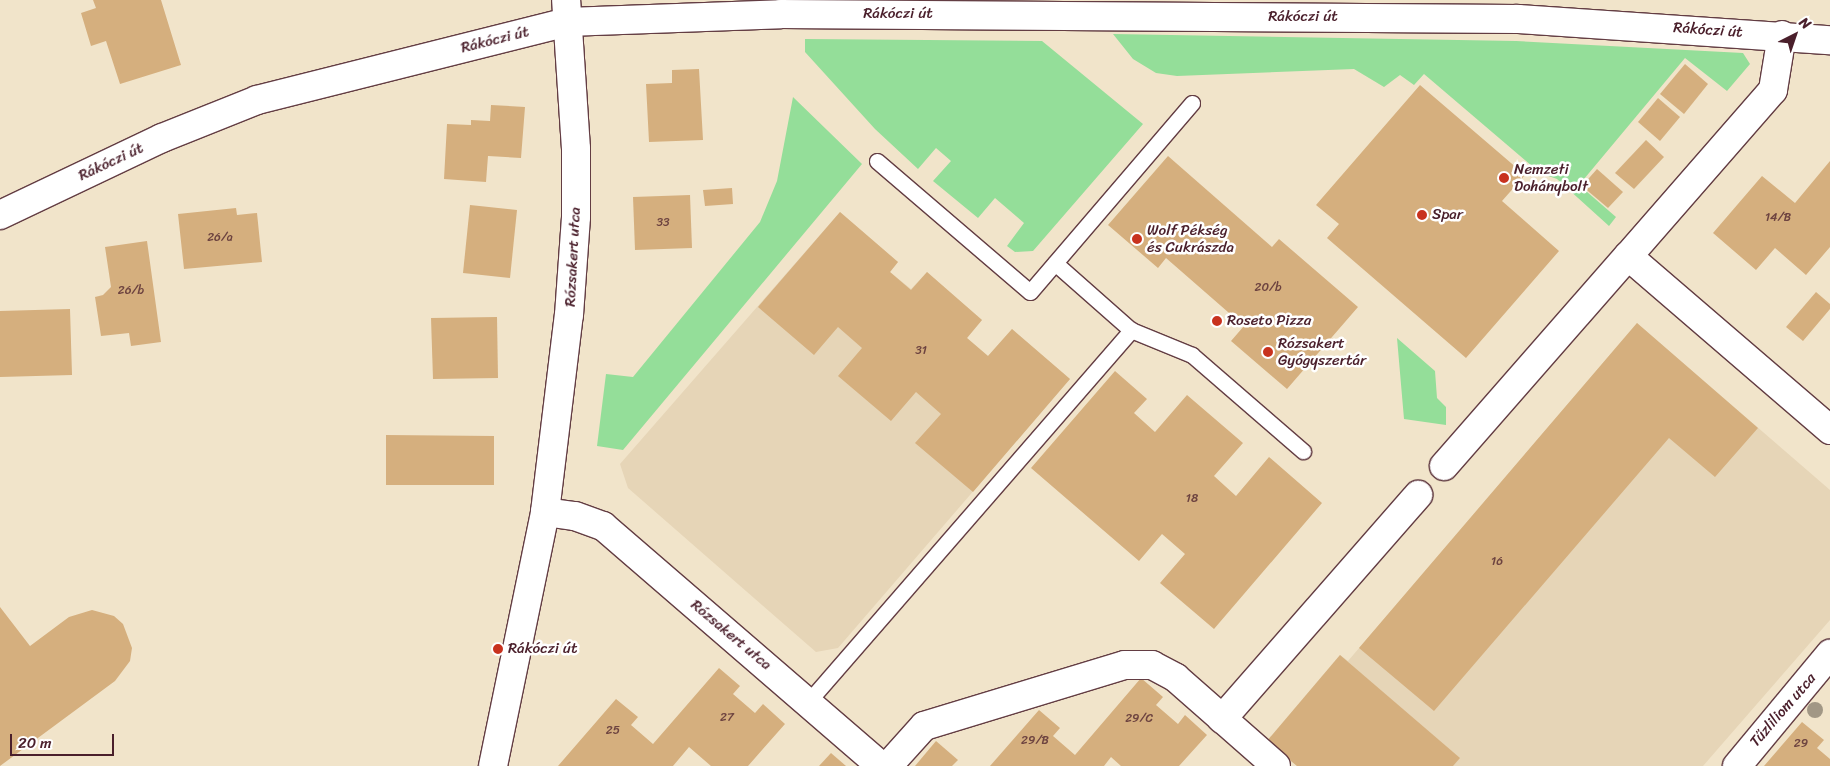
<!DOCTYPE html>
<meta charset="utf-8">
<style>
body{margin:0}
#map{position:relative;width:1830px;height:766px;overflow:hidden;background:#f1e4ca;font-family:Sriracha,sans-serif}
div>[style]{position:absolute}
.built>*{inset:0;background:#e6d5b7}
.green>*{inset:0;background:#94de99}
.building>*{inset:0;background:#d5af7e}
.roads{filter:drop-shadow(1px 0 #633d43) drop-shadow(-1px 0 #633d43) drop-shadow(0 1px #633d43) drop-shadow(0 -1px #633d43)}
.lane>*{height:15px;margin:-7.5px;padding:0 7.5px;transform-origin:7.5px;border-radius:7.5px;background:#fff}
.street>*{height:28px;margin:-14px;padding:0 14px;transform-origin:14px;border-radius:14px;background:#fff}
.secondary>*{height:28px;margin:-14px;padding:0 14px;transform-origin:14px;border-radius:14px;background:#fff}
.trees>*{width:16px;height:16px;margin:-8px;border-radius:50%;background:#a19785}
.dots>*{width:14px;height:14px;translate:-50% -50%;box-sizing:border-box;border:2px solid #fff;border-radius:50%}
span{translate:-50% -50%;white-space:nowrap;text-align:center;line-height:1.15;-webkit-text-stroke:5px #fff;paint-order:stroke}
.number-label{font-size:12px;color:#6d4340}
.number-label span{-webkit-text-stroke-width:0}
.street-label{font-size:15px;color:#4a1f2b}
.poi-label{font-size:15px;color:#4a1f2b}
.left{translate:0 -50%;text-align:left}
.north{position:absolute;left:1770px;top:10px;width:50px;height:50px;-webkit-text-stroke:4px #fff;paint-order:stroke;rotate:41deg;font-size:14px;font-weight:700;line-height:20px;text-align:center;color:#4a1f2b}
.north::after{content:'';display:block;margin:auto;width:18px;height:22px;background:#4a1f2b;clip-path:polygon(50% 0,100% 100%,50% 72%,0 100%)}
.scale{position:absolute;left:10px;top:734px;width:104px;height:22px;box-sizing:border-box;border:2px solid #4a1f2b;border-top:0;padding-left:6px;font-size:15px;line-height:18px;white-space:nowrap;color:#4a1f2b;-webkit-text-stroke:4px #fff;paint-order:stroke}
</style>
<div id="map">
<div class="built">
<div style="clip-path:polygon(840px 212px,898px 262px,890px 272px,911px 289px,927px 272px,982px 320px,967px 338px,988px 356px,1012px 329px,1070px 379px,838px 648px,816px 652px,628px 488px,620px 464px)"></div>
<div style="clip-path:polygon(1637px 323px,1830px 490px,1830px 620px,1703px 766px,1297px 766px,1267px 741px,1340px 655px,1348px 661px)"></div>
</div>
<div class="green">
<div style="clip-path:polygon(1113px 34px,1516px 41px,1743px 53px,1750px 64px,1727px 91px,1685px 58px,1579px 185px,1616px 217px,1609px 226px,1557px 179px,1540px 173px,1424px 74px,1414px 85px,1400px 75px,1384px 87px,1354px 69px,1177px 76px,1156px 73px,1133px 59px)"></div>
<div style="clip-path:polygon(805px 39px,1042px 41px,1143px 124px,1033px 251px,1015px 252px,1007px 246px,1024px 223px,995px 198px,978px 218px,933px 181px,951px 161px,936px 148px,918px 169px,875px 129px,805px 52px)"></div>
<div style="clip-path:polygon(793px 97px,862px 164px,623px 450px,597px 446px,606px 374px,633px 377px,760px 222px,777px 181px)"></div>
<div style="clip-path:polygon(1397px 338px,1435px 371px,1437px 398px,1446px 407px,1446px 425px,1404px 419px)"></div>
</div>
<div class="building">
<div style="clip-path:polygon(93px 0,161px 0,181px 65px,120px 84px,106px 41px,91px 46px,81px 13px,96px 8px)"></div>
<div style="clip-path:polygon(1685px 64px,1708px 84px,1684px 114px,1660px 94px)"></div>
<div style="clip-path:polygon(699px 69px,703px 140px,649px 142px,646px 84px,672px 83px,672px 70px)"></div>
<div style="clip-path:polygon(1420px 85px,1525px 175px,1502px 201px,1559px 251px,1466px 358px,1327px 238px,1339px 224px,1316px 205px)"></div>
<div style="clip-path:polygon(1658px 98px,1680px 117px,1660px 141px,1638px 122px)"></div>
<div style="clip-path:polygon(491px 105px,525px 107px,521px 158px,488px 156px,486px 182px,444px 179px,447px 124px,471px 125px,471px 120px,490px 121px)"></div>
<div style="clip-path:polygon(1646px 140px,1664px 157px,1634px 189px,1615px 173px)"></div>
<div style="clip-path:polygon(1168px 156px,1272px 247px,1279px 239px,1358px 307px,1287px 389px,1231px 341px,1244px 326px,1166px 258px,1158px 268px,1108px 225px)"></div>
<div style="clip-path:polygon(1830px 161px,1830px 247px,1806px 275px,1775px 248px,1756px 270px,1713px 233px,1762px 176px,1795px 203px)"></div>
<div style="clip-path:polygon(1597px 169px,1623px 192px,1608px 208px,1582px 186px)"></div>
<div style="clip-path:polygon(732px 188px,733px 204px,705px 206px,703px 190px)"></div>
<div style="clip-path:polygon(690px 195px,692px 248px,635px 250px,633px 197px)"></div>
<div style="clip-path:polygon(470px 205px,517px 210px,510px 278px,463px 273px)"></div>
<div style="clip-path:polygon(236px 208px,237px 215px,257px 213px,262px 262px,184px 269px,178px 214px)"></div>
<div style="clip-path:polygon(840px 212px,898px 262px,890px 272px,911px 290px,927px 272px,982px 320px,967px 338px,988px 356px,1012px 329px,1070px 379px,973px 492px,915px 443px,941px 414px,916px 392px,891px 421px,838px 376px,862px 348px,838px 327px,814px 355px,758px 307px)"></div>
<div style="clip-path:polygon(147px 241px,161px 342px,131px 346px,129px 333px,101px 336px,95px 297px,103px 295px,111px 287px,105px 247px)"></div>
<div style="clip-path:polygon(1816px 292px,1830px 304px,1830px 309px,1803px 341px,1786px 327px)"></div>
<div style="clip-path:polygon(70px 309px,72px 375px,0 377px,0 311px)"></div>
<div style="clip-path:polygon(497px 317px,498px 378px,433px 379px,431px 318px)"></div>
<div style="clip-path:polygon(1637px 323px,1758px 428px,1715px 477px,1669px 438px,1434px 711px,1359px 648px)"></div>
<div style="clip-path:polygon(1115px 371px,1147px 399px,1134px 413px,1155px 432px,1187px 395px,1243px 443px,1214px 476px,1236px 496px,1269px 457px,1322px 503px,1214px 629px,1160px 583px,1185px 554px,1162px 534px,1139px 561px,1031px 468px)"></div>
<div style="clip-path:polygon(386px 435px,494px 436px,494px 485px,386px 485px)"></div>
<div style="clip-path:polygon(0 607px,30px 646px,69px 617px,92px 610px,114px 616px,123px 624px,132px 648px,130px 661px,115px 681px,0 766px)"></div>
<div style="clip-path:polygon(1340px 655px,1460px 758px,1453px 766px,1297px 766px,1267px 741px)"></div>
<div style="clip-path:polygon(719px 668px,740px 686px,733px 694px,755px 713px,763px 704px,785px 724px,748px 766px,711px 766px,689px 747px,673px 766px,558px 766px,616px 699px,638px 717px,631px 725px,653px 744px)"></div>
<div style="clip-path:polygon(1141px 678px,1163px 697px,1156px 705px,1178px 724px,1185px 715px,1207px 735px,1179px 766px,1121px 766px,1111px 757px,1104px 766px,990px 766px,1039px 710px,1060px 728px,1053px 736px,1075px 755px)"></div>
<div style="clip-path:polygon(1802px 722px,1824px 740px,1817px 748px,1830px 759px,1830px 766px,1764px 766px)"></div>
<div style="clip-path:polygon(936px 741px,958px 760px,952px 766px,915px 766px)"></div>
<div style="clip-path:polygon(831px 753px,846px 766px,819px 766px)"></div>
</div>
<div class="roads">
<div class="lane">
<div style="left:877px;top:161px;width:201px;rotate:40.6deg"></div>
<div style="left:1030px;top:292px;width:249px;rotate:-49.4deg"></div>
<div style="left:1055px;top:263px;width:101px;rotate:41.4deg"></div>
<div style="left:1131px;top:330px;width:66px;rotate:22.3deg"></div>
<div style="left:1192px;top:355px;width:147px;rotate:40.9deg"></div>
<div style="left:808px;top:702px;width:493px;rotate:-49deg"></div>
</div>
<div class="street">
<div style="left:1782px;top:35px;width:56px;rotate:99.3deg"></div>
<div style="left:1773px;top:90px;width:220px;rotate:131.1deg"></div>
<div style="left:1628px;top:256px;width:267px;rotate:40.7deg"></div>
<div style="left:0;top:215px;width:179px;rotate:-25.4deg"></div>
<div style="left:162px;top:138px;width:102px;rotate:-21.8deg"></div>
<div style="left:257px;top:100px;width:320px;rotate:-14.1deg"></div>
<div style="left:567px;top:22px;width:214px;rotate:-2.1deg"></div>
<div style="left:781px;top:14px;width:737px;rotate:0.39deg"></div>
<div style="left:1518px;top:19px;width:313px;rotate:3.9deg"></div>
<div style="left:1444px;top:466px;width:279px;rotate:-48.8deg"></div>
<div style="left:545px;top:512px;width:30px;rotate:8deg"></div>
<div style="left:575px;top:516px;width:30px;rotate:20deg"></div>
<div style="left:603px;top:526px;width:367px;rotate:40.8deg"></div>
<div style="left:1222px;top:719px;width:298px;rotate:-48.8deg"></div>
<div style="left:888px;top:766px;width:54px;rotate:-48deg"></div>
<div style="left:924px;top:726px;width:210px;rotate:-16.9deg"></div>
<div style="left:1125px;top:665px;width:27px"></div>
<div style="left:1152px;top:665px;width:27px;rotate:28deg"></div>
<div style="left:1176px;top:678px;width:133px;rotate:41.3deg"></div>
<div style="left:1737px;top:766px;width:146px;rotate:-50.3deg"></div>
</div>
<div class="secondary">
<div style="left:493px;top:766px;width:259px;rotate:-78.4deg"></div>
<div style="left:545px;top:512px;width:198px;rotate:-83.1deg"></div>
<div style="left:569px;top:315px;width:98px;rotate:-85.9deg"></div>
<div style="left:576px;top:217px;width:68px;rotate:-90deg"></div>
<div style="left:576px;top:149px;width:149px;rotate:-93.8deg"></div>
</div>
</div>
<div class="trees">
<div style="left:1815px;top:710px"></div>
</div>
<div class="dots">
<div style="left:1504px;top:178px;background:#c8321e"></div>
<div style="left:1422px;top:215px;background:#c8321e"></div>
<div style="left:1137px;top:239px;background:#c8321e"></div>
<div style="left:1217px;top:321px;background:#c8321e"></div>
<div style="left:1268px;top:352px;background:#c8321e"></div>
<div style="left:498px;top:649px;background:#c8321e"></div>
</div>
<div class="number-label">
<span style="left:1778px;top:218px">14/B</span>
<span style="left:663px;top:223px">33</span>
<span style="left:220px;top:238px">26/a</span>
<span style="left:1268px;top:288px">20/b</span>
<span style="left:131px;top:291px">26/b</span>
<span style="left:921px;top:351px">31</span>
<span style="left:1192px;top:499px">18</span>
<span style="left:1497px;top:562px">16</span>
<span style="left:727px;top:718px">27</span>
<span style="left:1139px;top:719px">29/C</span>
<span style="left:613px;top:731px">25</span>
<span style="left:1035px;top:741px">29/B</span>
<span style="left:1801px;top:744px">29</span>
</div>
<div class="street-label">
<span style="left:898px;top:14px">Rákóczi út</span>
<span style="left:1303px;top:17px">Rákóczi út</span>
<span style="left:1708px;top:30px;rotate:4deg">Rákóczi út</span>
<span style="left:495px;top:40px;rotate:-14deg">Rákóczi út</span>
<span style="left:111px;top:162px;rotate:-25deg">Rákóczi út</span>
<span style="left:573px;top:257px;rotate:-87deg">Rózsakert utca</span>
<span style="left:731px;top:635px;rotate:40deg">Rózsakert utca</span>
<span style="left:1783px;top:710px;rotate:-49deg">Tűzliliom utca</span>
</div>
<div class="poi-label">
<span class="left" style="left:1514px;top:178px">Nemzeti<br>Dohánybolt</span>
<span class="left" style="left:1432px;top:215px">Spar</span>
<span class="left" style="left:1147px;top:239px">Wolf Pékség<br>és Cukrászda</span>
<span class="left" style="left:1227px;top:321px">Roseto Pizza</span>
<span class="left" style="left:1278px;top:352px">Rózsakert<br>Gyógyszertár</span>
<span class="left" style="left:508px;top:649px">Rákóczi út</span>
</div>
<div class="north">N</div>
<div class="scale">20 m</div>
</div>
